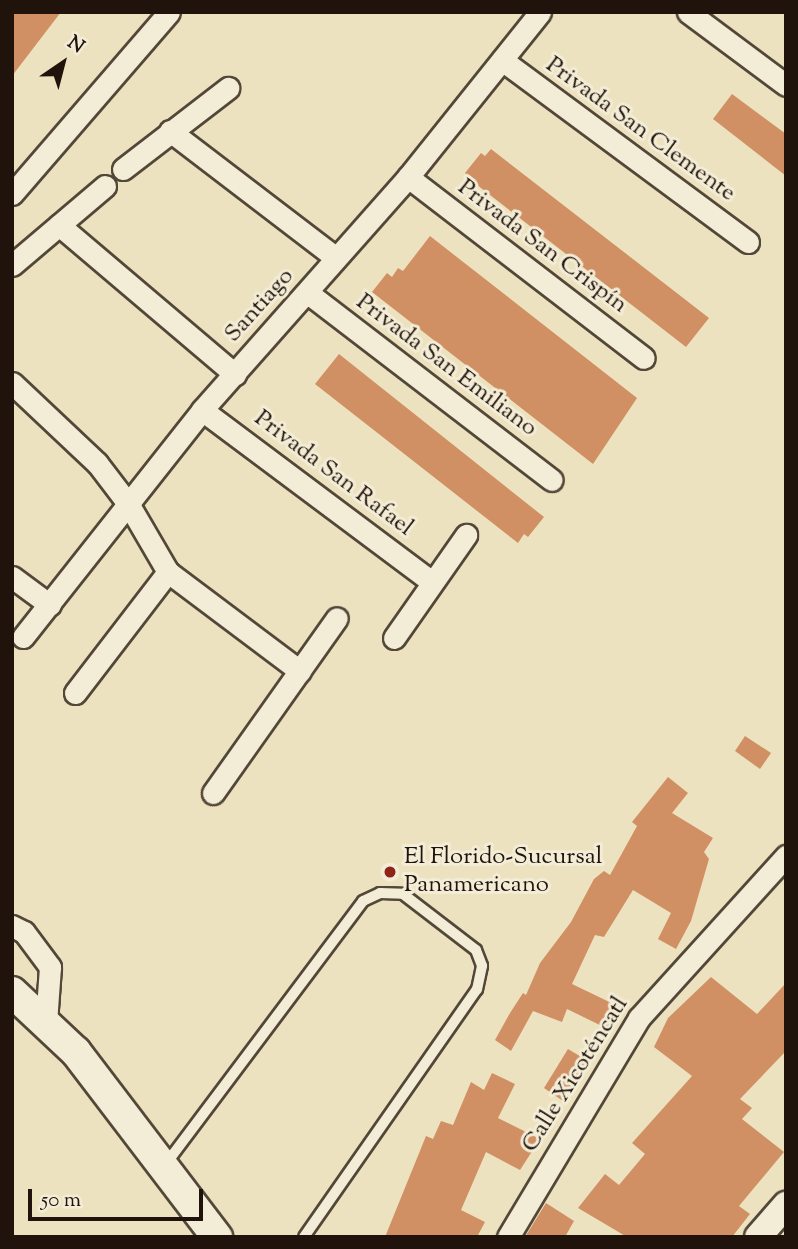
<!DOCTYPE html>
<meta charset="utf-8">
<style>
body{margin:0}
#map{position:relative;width:798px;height:1249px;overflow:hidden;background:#ede2c0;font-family:"Sorts Mill Goudy",serif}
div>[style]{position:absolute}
.building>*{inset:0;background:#d09064}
.roads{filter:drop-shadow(2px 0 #534738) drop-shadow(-2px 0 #534738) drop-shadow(0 2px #534738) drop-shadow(0 -2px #534738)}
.service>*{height:10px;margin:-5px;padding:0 5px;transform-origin:5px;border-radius:5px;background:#f3ecd6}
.minor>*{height:21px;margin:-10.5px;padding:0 10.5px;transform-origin:10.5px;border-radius:10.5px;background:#f3ecd6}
.tertiary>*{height:26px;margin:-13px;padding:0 13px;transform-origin:13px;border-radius:13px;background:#f3ecd6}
.secondary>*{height:30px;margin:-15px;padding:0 15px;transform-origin:15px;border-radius:15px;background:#f3ecd6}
.dots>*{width:19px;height:19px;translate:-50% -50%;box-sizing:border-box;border:4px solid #f3ecd6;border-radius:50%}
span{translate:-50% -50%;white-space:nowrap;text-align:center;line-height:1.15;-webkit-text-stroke:6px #f3ecd6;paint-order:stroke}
.street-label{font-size:24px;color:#20130b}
.poi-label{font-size:24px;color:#20130b}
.left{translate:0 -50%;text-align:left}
.frame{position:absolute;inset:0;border:14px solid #20130b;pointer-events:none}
.north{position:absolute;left:28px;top:28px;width:70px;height:70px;-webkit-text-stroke:5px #f3ecd6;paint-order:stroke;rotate:35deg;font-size:19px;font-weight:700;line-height:28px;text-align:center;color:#20130b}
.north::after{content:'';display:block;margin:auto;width:24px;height:32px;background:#20130b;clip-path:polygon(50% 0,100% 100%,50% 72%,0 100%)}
.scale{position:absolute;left:28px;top:1189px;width:175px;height:32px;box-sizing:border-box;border:4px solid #20130b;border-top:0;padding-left:9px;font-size:21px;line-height:24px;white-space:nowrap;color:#20130b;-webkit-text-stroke:5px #f3ecd6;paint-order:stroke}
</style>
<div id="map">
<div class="building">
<div style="clip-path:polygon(12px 12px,61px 12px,12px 76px)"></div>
<div style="clip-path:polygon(732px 94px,786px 134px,786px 176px,713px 119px)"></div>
<div style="clip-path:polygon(491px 149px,709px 318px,686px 347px,472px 181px,465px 173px,481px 153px,485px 156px)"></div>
<div style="clip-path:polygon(430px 236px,637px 398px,593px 464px,372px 292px,387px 273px,392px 277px,398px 268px,403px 271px)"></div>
<div style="clip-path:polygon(339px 354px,544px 517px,528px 537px,524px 534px,518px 543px,315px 384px)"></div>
<div style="clip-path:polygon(745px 736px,771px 753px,760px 769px,735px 751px)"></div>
<div style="clip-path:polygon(668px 777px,688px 793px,672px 813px,713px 838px,704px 852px,709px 859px,691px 921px,676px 949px,658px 939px,671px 913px,633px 890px,604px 937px,595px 935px,572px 984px,624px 1009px,610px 1030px,567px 1009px,562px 1022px,533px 1011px,511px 1051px,495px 1040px,510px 1013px,523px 993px,526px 995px,540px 963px,571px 922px,594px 879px,604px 871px,610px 875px,637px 826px,632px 822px)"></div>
<div style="clip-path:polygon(711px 977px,757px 1014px,786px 983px,786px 1051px,740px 1099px,752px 1108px,742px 1119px,784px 1152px,739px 1206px,750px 1214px,732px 1237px,627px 1237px,578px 1208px,605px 1174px,619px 1185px,645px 1154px,632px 1143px,692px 1076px,654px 1047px,668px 1018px)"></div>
<div style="clip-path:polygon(568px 1049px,588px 1061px,563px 1101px,544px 1088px)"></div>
<div style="clip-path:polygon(492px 1073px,515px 1084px,498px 1118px,540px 1139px,520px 1170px,486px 1152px,461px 1210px,485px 1222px,477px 1237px,385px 1237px,426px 1136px,433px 1139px,441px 1121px,453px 1125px,471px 1082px,484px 1090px)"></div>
<div style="clip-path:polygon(546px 1203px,574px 1221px,565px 1237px,525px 1237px)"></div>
</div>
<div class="roads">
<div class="service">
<div style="left:165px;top:1165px;width:330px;rotate:-53.1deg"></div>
<div style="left:363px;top:901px;width:19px;rotate:-25deg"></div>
<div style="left:380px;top:893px;width:23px;rotate:2deg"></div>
<div style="left:403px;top:894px;width:92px;rotate:37.5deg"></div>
<div style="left:476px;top:950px;width:17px;rotate:69deg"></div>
<div style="left:482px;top:966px;width:24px;rotate:102deg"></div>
<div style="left:477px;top:989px;width:302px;rotate:124.9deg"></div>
</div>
<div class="minor">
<div style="left:688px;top:12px;width:122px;rotate:36.7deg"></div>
<div style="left:502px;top:60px;width:306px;rotate:36.5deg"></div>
<div style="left:170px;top:131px;width:209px;rotate:37.4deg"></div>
<div style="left:123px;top:169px;width:133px;rotate:-37.6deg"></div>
<div style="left:408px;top:177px;width:297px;rotate:37.5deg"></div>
<div style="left:12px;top:194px;width:240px;rotate:-49.2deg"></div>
<div style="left:59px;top:225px;width:231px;rotate:40.3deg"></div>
<div style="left:12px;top:265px;width:122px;rotate:-40.3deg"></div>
<div style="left:308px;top:293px;width:307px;rotate:37.5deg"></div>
<div style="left:12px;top:383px;width:117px;rotate:43.3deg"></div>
<div style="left:97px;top:463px;width:53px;rotate:52.7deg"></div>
<div style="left:129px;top:505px;width:78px;rotate:59.8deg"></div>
<div style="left:168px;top:572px;width:165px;rotate:36.9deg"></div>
<div style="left:202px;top:410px;width:287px;rotate:36.8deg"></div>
<div style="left:12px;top:577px;width:47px;rotate:36.4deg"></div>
<div style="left:23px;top:637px;width:289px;rotate:-51.7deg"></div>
<div style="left:202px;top:410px;width:311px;rotate:-48.5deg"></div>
<div style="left:408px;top:177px;width:211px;rotate:-51.3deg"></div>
<div style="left:394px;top:638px;width:126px;rotate:-55deg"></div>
<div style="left:75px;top:693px;width:153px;rotate:-52.5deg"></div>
<div style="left:213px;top:793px;width:214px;rotate:-54.7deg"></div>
<div style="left:12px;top:926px;width:13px;rotate:27deg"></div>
<div style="left:24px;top:932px;width:44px;rotate:53.4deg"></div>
<div style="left:50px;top:967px;width:56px;rotate:94.1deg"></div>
<div style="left:508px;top:1237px;width:255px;rotate:-59.1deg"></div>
<div style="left:639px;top:1018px;width:219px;rotate:-47.8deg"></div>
</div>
<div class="tertiary">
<div style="left:758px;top:1237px;width:43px;rotate:-48.8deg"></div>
</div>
<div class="secondary">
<div style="left:12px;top:992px;width:88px;rotate:43.2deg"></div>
<div style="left:76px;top:1052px;width:233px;rotate:52.7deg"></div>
</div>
</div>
<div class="dots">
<div style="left:390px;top:872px;background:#8f2418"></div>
</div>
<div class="street-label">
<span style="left:640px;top:130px;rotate:36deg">Privada San Clemente</span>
<span style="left:542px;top:247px;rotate:37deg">Privada San Crispín</span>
<span style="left:260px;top:306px;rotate:-48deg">Santiago</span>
<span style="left:446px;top:366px;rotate:37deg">Privada San Emiliano</span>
<span style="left:333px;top:474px;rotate:37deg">Privada San Rafael</span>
<span style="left:576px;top:1075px;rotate:-58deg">Calle Xicoténcatl</span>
</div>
<div class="poi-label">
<span class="left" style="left:404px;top:872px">El Florido-Sucursal<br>Panamericano</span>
</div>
<div class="frame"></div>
<div class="north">N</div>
<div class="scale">50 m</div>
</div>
